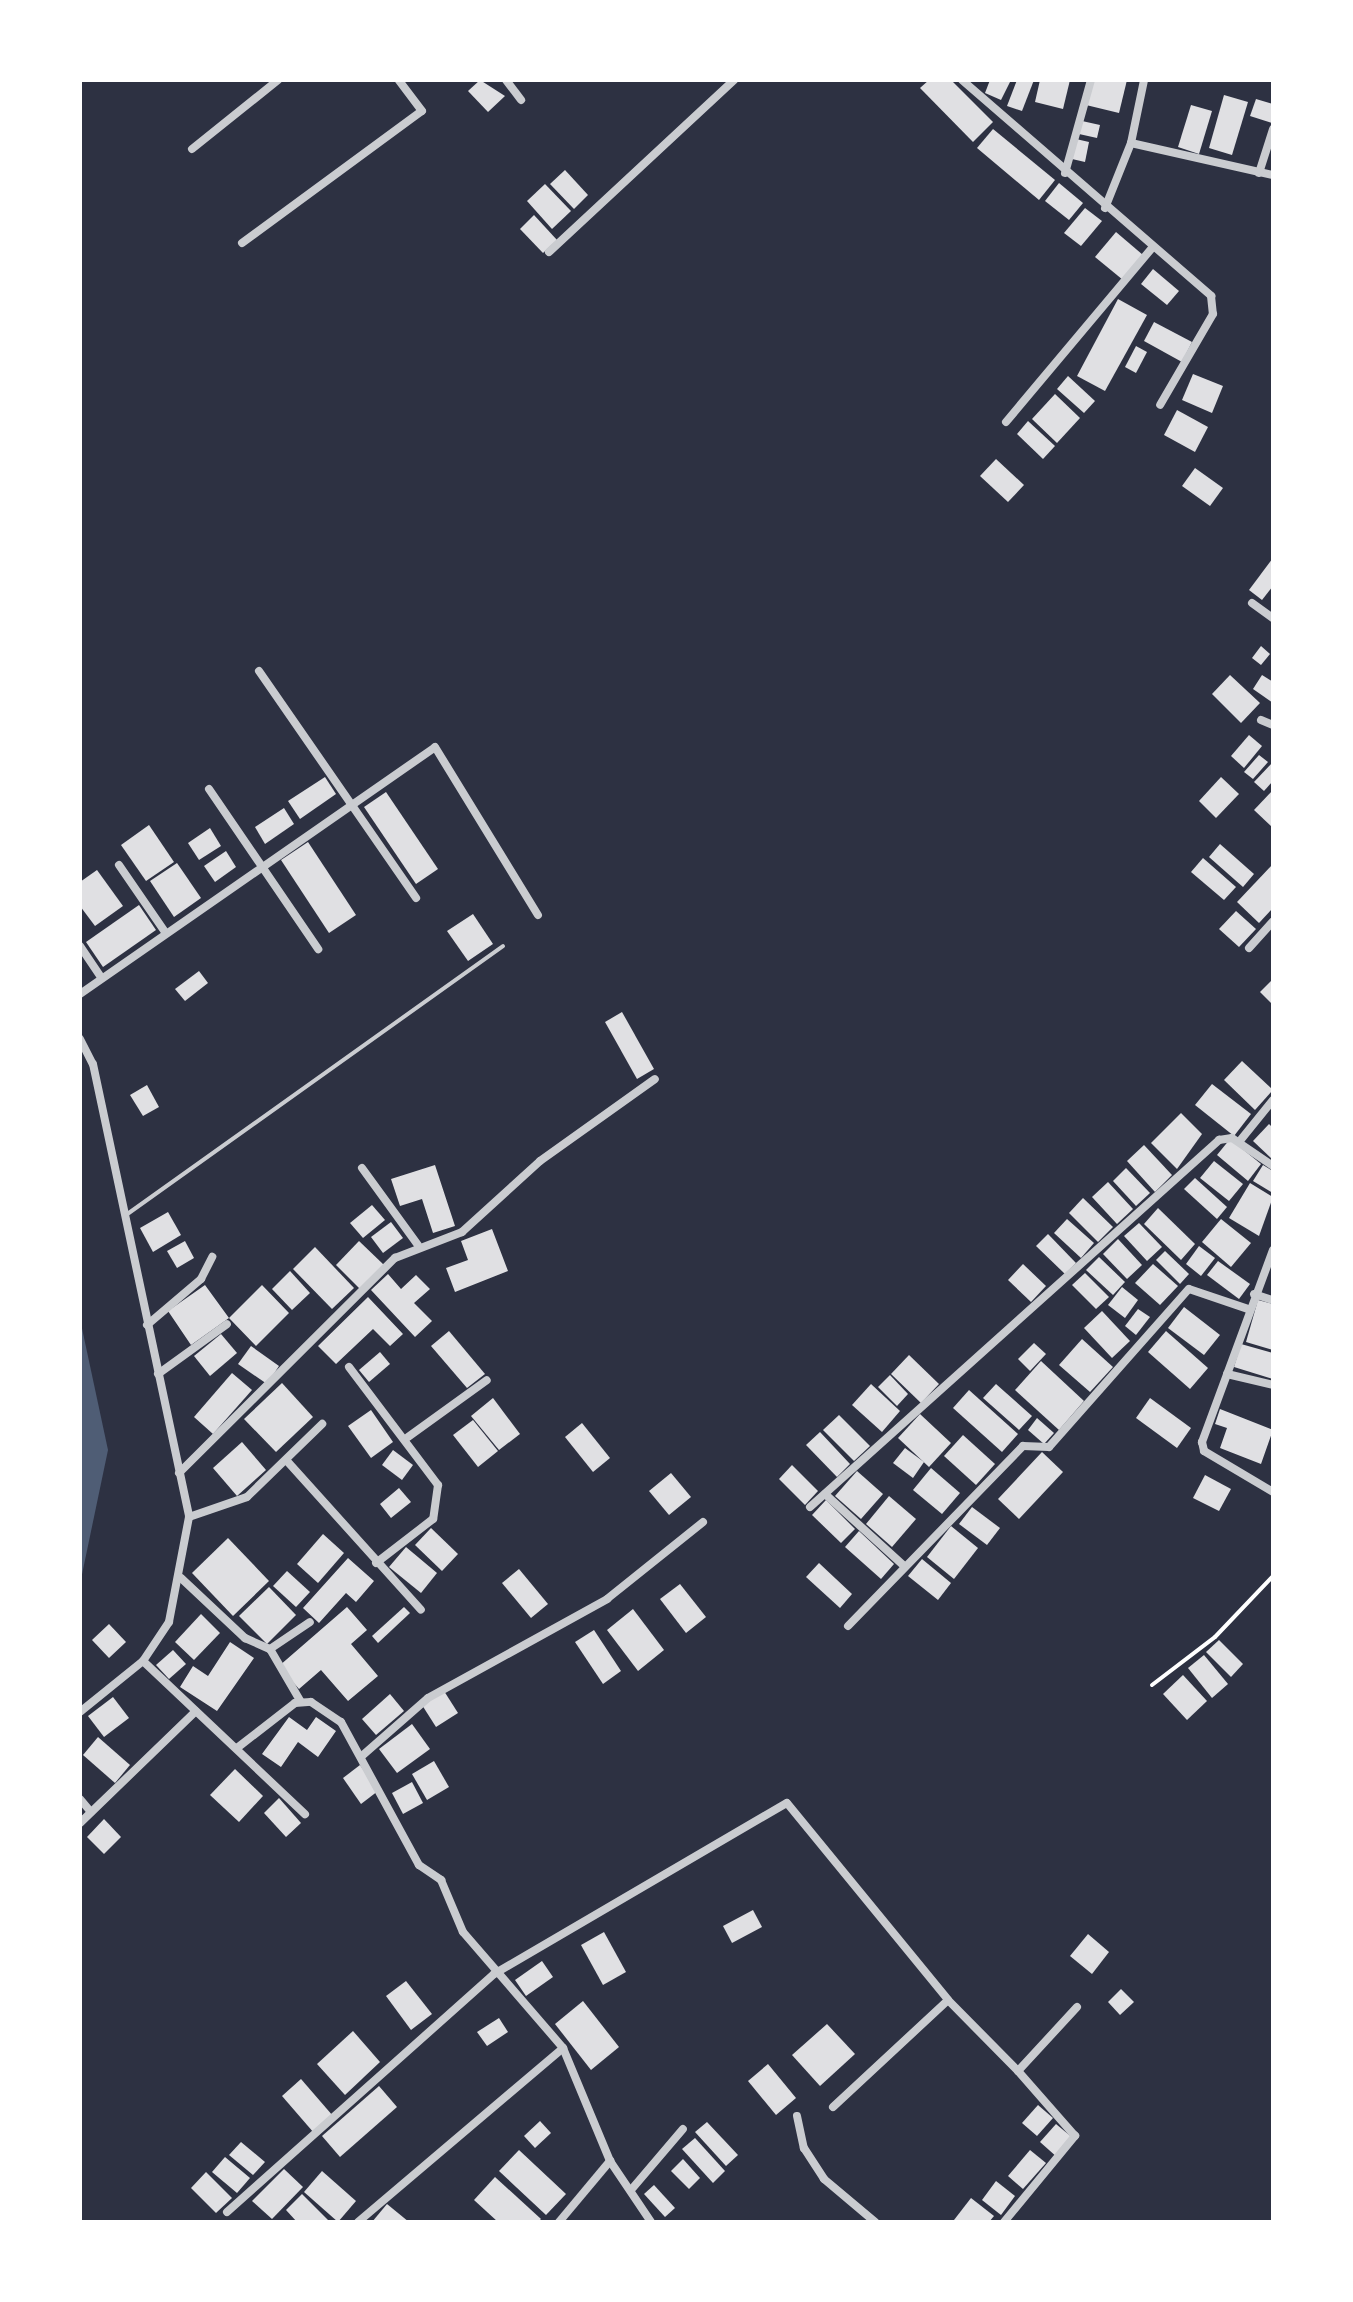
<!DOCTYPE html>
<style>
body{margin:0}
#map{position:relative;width:1353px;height:2302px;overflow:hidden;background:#2d3142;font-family:Barlow,sans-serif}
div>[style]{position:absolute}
.water>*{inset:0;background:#4f5d75}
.building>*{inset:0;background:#e0e0e3}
.path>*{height:4px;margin:-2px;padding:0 2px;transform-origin:2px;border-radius:2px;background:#fff}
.service>*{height:4px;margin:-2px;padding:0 2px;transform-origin:2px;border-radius:2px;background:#caccd0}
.minor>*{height:8px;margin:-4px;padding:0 4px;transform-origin:4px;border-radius:4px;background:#caccd0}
span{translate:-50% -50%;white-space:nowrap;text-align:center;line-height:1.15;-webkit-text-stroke:6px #fff;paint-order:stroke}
.frame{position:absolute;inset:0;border:82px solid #fff;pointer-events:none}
</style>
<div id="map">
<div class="water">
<div style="clip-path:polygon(80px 1319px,108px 1450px,80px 1584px)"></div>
</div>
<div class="building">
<div style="clip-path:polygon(480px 80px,505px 96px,488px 112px,468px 91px)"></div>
<div style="clip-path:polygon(929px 80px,951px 80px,993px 122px,973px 142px,920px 88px)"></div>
<div style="clip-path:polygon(990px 80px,1011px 80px,1001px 100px,985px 93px)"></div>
<div style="clip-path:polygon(1017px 80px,1034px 80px,1022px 111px,1007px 106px)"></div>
<div style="clip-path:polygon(1040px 80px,1070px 80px,1063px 109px,1035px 102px)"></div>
<div style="clip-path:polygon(1092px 80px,1127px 80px,1119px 113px,1086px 105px)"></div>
<div style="clip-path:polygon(1224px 95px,1248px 102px,1232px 155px,1209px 148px)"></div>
<div style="clip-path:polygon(1256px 99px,1273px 104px,1272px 123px,1250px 116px)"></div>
<div style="clip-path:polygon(1191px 105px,1212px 111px,1199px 154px,1178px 147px)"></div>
<div style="clip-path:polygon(1082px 121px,1100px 125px,1097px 138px,1079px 134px)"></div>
<div style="clip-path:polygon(993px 129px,1055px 180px,1039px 200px,977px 148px)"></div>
<div style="clip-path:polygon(1076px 139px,1089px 142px,1085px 162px,1072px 159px)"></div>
<div style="clip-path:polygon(565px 170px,588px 195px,574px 209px,550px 184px)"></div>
<div style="clip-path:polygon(1059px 183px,1083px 203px,1069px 220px,1045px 201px)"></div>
<div style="clip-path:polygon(545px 184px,571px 211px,552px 229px,527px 201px)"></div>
<div style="clip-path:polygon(1085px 208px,1102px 221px,1081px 246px,1064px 233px)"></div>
<div style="clip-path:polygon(534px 215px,557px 240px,543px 253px,520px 229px)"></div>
<div style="clip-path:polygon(1116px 232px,1143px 255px,1123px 280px,1095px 257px)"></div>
<div style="clip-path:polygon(1153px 269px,1179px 291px,1167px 305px,1141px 284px)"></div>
<div style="clip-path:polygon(1118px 299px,1147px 315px,1105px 391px,1077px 376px)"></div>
<div style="clip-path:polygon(1154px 322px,1192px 342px,1182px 362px,1144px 341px)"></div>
<div style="clip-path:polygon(1136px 346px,1147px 352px,1136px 373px,1125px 367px)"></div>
<div style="clip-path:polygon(1193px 374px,1223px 386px,1212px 413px,1182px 400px)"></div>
<div style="clip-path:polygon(1068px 376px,1095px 401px,1084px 413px,1057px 389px)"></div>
<div style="clip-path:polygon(1055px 394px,1080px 418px,1057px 443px,1032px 419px)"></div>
<div style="clip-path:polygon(1177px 410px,1208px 427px,1195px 452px,1164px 435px)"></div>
<div style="clip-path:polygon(1028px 421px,1055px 446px,1043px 459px,1017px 434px)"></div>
<div style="clip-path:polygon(996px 459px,1024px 485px,1008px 502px,980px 476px)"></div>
<div style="clip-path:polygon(1195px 468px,1223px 488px,1210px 506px,1182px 486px)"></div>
<div style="clip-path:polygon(1273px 558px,1273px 586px,1262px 600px,1249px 590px)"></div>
<div style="clip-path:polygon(1261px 646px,1270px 654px,1261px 665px,1252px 658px)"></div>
<div style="clip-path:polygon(1230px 675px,1260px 703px,1241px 723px,1212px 694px)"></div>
<div style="clip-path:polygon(1262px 675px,1273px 682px,1273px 703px,1253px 689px)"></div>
<div style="clip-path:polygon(1249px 735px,1262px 746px,1244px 768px,1231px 756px)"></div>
<div style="clip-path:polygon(1259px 755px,1268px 762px,1253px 779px,1244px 772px)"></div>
<div style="clip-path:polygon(1273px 762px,1273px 781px,1264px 791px,1254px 782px)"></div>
<div style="clip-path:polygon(325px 777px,336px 794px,300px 819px,288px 801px)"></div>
<div style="clip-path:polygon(1221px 777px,1239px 794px,1216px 818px,1199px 801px)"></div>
<div style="clip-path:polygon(1273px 790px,1273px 828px,1254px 810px)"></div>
<div style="clip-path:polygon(386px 792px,438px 869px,416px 884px,364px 807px)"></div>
<div style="clip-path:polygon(284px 808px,294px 824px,265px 844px,255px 827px)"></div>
<div style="clip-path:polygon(149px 825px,174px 862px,146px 881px,121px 845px)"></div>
<div style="clip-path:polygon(210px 828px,221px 846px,199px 860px,188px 843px)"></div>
<div style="clip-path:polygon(308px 842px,356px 915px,329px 933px,281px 860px)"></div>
<div style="clip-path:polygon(1220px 844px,1254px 874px,1243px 887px,1209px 857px)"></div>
<div style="clip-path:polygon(226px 851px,236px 867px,215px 882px,204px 866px)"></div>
<div style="clip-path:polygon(1203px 858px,1236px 887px,1224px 900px,1191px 872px)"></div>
<div style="clip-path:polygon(177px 863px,201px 898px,174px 917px,150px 881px)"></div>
<div style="clip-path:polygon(1273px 864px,1273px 908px,1259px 923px,1237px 902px)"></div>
<div style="clip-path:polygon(97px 870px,123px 906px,95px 926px,80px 906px,80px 882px)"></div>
<div style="clip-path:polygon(139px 905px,156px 930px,103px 967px,86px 942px)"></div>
<div style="clip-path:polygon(1236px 911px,1256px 929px,1239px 947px,1219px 929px)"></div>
<div style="clip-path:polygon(473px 914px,493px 944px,468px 961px,447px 931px)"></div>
<div style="clip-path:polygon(199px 971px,208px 983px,185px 1001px,175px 989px)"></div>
<div style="clip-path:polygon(1273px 979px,1273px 1005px,1260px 992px)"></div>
<div style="clip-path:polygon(622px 1012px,654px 1069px,637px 1079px,605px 1022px)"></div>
<div style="clip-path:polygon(1242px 1061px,1273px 1090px,1255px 1110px,1224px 1080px)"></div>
<div style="clip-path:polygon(1212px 1084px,1251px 1114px,1234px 1136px,1195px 1105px)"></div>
<div style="clip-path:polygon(147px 1085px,159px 1107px,143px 1116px,130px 1095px)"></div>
<div style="clip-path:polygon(1181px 1113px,1202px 1134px,1177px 1169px,1151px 1143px)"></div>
<div style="clip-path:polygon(1269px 1124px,1273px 1128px,1273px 1160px,1253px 1141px)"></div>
<div style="clip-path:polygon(1230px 1139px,1261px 1164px,1248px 1181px,1217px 1155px)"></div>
<div style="clip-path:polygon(1144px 1145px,1172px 1175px,1155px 1192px,1127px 1161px)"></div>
<div style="clip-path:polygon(1214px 1161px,1243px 1184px,1229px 1201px,1200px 1178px)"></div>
<div style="clip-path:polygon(435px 1165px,455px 1226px,433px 1233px,422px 1199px,400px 1206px,391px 1179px)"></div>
<div style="clip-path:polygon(1263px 1165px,1273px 1171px,1273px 1193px,1253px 1181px)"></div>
<div style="clip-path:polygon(1126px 1168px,1150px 1193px,1136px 1206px,1113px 1181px)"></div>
<div style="clip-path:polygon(1195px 1178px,1227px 1207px,1217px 1219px,1184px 1189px)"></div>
<div style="clip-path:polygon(1108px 1182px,1133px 1209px,1117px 1224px,1092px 1197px)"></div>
<div style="clip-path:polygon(1250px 1183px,1273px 1197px,1259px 1236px,1229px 1218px)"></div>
<div style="clip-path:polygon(1083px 1198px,1113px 1227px,1098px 1242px,1069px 1213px)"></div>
<div style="clip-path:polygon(372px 1205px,385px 1220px,363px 1238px,350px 1223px)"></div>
<div style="clip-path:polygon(1158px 1208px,1195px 1244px,1181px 1260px,1144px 1224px)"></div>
<div style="clip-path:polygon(168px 1212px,181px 1235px,153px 1252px,140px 1228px)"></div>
<div style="clip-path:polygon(1067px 1219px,1094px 1243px,1081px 1258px,1054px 1233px)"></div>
<div style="clip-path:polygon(1221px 1219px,1251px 1243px,1231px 1267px,1202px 1242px)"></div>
<div style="clip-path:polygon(391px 1222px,403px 1238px,383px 1253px,371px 1237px)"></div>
<div style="clip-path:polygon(1139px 1223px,1162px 1247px,1147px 1261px,1124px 1236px)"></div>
<div style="clip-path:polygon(492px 1229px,508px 1271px,455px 1292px,446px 1268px,468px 1260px,461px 1241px)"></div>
<div style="clip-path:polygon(1048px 1234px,1076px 1263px,1065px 1274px,1036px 1246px)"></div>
<div style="clip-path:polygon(1118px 1239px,1142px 1265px,1127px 1279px,1103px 1254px)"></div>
<div style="clip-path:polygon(185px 1241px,194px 1258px,177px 1268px,167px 1251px)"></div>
<div style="clip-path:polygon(359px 1241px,384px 1265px,361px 1290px,336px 1265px)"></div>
<div style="clip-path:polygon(1199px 1246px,1215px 1258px,1201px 1276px,1186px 1264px)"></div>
<div style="clip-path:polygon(315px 1247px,354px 1288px,332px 1309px,293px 1269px)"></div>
<div style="clip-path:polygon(1165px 1251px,1189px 1274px,1180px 1284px,1156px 1260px)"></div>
<div style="clip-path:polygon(1099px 1257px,1125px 1282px,1113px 1295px,1086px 1270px)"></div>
<div style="clip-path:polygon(1218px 1261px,1250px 1284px,1239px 1299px,1207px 1275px)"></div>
<div style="clip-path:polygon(1023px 1264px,1046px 1286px,1031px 1302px,1008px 1280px)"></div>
<div style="clip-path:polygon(1153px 1264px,1178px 1286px,1160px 1305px,1135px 1283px)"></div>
<div style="clip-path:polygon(290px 1271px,310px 1293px,292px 1310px,272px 1289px)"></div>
<div style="clip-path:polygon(1085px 1273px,1109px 1297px,1096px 1309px,1072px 1285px)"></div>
<div style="clip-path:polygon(388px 1274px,401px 1289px,416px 1275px,430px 1289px,414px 1303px,432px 1321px,415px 1337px,371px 1290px)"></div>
<div style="clip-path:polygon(205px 1285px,229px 1318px,262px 1285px,289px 1313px,256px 1346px,229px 1318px,191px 1345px,168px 1311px)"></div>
<div style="clip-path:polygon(1122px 1287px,1138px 1300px,1125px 1318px,1108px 1305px)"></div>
<div style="clip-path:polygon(368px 1297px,403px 1334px,390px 1346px,373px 1329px,336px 1364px,318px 1346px)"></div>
<div style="clip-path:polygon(1258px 1300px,1273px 1304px,1273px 1350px,1246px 1342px)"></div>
<div style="clip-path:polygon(1184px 1307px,1220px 1335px,1204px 1355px,1168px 1328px)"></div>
<div style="clip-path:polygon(1138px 1309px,1150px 1317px,1136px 1335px,1125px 1326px)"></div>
<div style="clip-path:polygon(1102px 1311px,1130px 1341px,1112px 1358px,1084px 1328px)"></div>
<div style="clip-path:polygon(449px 1331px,485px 1374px,467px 1388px,431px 1346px)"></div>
<div style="clip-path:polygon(1166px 1331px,1208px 1368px,1190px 1389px,1148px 1352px)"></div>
<div style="clip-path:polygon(221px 1334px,237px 1353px,210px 1376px,194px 1356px)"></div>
<div style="clip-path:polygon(1082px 1339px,1113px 1367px,1090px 1392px,1059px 1365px)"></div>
<div style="clip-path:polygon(1034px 1343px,1046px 1354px,1030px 1371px,1018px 1359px)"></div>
<div style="clip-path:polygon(1241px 1344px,1273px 1353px,1273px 1379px,1234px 1367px)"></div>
<div style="clip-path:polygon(251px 1346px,279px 1366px,267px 1384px,238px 1364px)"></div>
<div style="clip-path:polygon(380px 1352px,390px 1364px,369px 1382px,359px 1370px)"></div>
<div style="clip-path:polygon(909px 1355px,939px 1384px,921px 1403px,891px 1374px)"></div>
<div style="clip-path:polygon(1041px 1361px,1084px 1401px,1059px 1430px,1015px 1390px)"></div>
<div style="clip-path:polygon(232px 1373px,252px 1390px,213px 1434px,194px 1417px)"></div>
<div style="clip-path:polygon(890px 1375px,908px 1394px,897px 1406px,878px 1387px)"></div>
<div style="clip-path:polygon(282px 1383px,313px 1417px,276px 1452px,244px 1419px)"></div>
<div style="clip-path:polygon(871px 1384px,900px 1411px,882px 1432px,852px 1405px)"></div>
<div style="clip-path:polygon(996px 1384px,1032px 1416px,1019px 1430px,983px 1398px)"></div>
<div style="clip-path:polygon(969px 1390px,1018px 1434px,1002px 1452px,953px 1408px)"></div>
<div style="clip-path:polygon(493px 1398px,520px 1434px,499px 1450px,471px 1416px)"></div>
<div style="clip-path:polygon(1150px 1398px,1191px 1428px,1177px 1448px,1136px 1418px)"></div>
<div style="clip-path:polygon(1220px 1409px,1273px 1430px,1261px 1464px,1220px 1448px,1227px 1428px,1215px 1424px)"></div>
<div style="clip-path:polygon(371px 1410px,393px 1442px,371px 1458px,348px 1426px)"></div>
<div style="clip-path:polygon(920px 1414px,951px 1443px,929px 1467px,898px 1438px)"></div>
<div style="clip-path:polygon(839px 1415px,870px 1446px,854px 1461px,823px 1430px)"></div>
<div style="clip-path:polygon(1037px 1418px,1054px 1433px,1044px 1444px,1028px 1430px)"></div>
<div style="clip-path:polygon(473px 1420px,498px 1451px,478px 1467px,453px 1435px)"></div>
<div style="clip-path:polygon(582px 1423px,610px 1458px,593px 1472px,565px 1437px)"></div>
<div style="clip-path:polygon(820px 1432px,850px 1464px,837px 1477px,806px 1445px)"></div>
<div style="clip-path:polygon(963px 1435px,995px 1464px,976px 1485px,944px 1456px)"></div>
<div style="clip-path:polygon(242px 1442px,266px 1470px,237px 1496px,213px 1468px)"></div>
<div style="clip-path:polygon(905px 1448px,924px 1462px,913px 1478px,893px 1463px)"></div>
<div style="clip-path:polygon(393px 1450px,413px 1465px,402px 1480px,382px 1465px)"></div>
<div style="clip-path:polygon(1042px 1452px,1063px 1472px,1019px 1519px,998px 1499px)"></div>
<div style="clip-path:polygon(792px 1465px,818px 1491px,805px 1505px,779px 1479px)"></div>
<div style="clip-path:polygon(931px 1468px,960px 1493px,942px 1514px,913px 1490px)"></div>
<div style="clip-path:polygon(857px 1471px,883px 1494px,861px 1519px,835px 1496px)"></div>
<div style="clip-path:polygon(671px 1473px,691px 1497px,669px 1515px,649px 1491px)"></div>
<div style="clip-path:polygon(1205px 1475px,1231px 1489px,1219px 1511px,1193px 1498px)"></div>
<div style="clip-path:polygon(399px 1488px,411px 1502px,391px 1518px,380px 1504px)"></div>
<div style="clip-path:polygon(889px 1496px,916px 1519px,892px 1547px,866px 1524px)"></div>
<div style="clip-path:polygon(826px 1500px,855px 1529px,841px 1543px,812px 1515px)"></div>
<div style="clip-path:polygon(972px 1507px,1000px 1528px,987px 1545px,959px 1524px)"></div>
<div style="clip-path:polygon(951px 1526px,978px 1548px,954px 1579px,927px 1557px)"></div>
<div style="clip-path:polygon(431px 1528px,458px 1554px,442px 1571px,415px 1545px)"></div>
<div style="clip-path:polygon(859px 1531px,894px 1564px,881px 1579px,845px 1547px)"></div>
<div style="clip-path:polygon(323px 1534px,344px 1553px,318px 1583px,297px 1564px)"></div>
<div style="clip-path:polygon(228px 1538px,269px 1581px,233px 1616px,192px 1573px)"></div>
<div style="clip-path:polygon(406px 1547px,437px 1573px,421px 1593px,389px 1567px)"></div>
<div style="clip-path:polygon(348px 1558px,374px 1581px,356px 1602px,346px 1593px,319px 1623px,303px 1608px)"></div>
<div style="clip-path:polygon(922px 1559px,951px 1583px,938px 1600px,908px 1576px)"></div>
<div style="clip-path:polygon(819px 1563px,852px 1594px,840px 1608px,806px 1577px)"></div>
<div style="clip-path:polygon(519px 1569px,548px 1604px,531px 1618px,502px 1583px)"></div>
<div style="clip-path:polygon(287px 1571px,310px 1592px,296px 1607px,273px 1586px)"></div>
<div style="clip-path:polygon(680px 1584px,706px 1617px,686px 1633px,660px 1599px)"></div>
<div style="clip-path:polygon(269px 1587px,296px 1615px,267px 1644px,239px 1616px)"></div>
<div style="clip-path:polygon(347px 1607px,367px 1630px,351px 1644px,378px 1676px,348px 1701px,321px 1670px,299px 1689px,279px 1666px)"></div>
<div style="clip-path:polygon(404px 1607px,410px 1613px,378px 1643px,372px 1636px)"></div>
<div style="clip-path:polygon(633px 1609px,664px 1650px,638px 1671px,607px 1630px)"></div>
<div style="clip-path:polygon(201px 1614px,220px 1633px,194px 1660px,175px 1642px)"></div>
<div style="clip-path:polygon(109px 1624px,126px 1642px,109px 1658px,92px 1640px)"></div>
<div style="clip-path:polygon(594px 1630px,621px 1671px,603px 1684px,575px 1642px)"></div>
<div style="clip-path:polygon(1219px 1640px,1243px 1664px,1231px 1677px,1206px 1652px)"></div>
<div style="clip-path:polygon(230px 1642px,254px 1658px,217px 1711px,180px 1687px,193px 1666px,208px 1676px)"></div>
<div style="clip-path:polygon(173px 1650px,186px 1664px,169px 1679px,156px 1665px)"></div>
<div style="clip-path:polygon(1204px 1655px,1228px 1684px,1212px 1698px,1188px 1668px)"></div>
<div style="clip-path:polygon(1183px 1675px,1207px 1701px,1187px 1720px,1163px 1694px)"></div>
<div style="clip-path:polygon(444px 1691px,458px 1713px,436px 1727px,422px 1705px)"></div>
<div style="clip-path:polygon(390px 1694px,404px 1711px,376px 1735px,362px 1719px)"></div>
<div style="clip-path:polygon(113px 1697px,129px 1718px,104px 1737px,88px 1716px)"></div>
<div style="clip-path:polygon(289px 1717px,307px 1730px,316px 1717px,336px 1731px,318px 1757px,298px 1742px,281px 1767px,262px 1754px)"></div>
<div style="clip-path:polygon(412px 1724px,430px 1749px,397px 1773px,379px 1749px)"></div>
<div style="clip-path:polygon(98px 1737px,130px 1765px,115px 1783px,83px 1755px)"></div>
<div style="clip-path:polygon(434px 1761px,449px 1787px,427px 1800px,412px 1774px)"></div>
<div style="clip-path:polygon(360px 1765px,378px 1791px,361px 1804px,343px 1778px)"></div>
<div style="clip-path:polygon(235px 1769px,263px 1796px,239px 1822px,210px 1795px)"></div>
<div style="clip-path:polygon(412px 1782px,423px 1803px,403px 1814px,392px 1793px)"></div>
<div style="clip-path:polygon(279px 1798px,301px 1823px,286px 1837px,264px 1813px)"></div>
<div style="clip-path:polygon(104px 1819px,121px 1837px,104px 1854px,87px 1837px)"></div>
<div style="clip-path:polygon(753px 1910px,762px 1927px,732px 1943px,723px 1926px)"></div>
<div style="clip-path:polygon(604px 1932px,626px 1972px,603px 1985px,581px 1945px)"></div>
<div style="clip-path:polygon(1088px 1934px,1109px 1952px,1092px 1974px,1070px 1956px)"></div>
<div style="clip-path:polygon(542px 1961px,553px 1977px,526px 1996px,515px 1980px)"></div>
<div style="clip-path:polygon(406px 1981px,432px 2014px,411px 2030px,386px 1996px)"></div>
<div style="clip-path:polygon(1121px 1989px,1134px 2002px,1120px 2015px,1108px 2002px)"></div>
<div style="clip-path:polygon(583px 2001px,619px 2047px,591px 2070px,555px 2024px)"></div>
<div style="clip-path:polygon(499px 2018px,508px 2032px,487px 2046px,477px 2032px)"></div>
<div style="clip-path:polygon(827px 2024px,855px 2054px,820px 2086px,792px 2055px)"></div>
<div style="clip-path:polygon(353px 2031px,380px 2062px,345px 2095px,317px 2064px)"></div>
<div style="clip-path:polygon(768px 2064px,796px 2098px,776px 2115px,748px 2081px)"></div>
<div style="clip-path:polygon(301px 2079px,333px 2116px,314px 2133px,282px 2096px)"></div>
<div style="clip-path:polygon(379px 2086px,397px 2107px,340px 2157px,322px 2136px)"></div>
<div style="clip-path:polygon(1038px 2105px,1053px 2118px,1037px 2136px,1022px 2123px)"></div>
<div style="clip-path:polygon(540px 2121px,551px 2133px,535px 2148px,524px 2136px)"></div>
<div style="clip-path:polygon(707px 2122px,738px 2155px,726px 2166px,695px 2132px)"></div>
<div style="clip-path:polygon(1056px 2124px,1074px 2139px,1058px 2158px,1040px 2142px)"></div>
<div style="clip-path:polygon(695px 2138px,725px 2171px,713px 2183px,682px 2149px)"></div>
<div style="clip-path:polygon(241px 2142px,265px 2162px,253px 2175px,229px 2155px)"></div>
<div style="clip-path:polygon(519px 2150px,566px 2194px,546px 2215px,499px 2171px)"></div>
<div style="clip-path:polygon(1030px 2150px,1046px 2163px,1023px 2189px,1008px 2176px)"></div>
<div style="clip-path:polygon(225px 2157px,250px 2178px,237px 2193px,212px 2172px)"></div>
<div style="clip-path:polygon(683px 2159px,700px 2178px,689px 2189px,671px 2171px)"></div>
<div style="clip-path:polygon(284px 2169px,303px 2187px,272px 2219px,252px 2201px)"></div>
<div style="clip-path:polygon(322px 2171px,356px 2201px,338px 2222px,304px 2192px)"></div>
<div style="clip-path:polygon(206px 2172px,232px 2198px,216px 2213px,191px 2188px)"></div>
<div style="clip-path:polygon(495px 2177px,541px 2219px,538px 2222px,498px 2222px,474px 2200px)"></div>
<div style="clip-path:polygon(996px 2181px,1015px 2196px,1001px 2215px,982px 2200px)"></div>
<div style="clip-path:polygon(654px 2185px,675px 2208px,665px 2217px,644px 2194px)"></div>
<div style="clip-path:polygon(302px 2194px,330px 2222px,297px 2222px,286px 2210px)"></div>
<div style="clip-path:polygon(971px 2198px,994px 2216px,989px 2222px,954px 2220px)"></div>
<div style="clip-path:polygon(387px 2204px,409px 2222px,372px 2222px)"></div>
</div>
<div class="path">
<div style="left:1152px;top:1685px;width:79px;rotate:-37.3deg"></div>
<div style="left:1215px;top:1637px;width:84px;rotate:-46.4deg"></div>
</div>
<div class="service">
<div style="left:126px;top:1215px;width:463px;rotate:-35.5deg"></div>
</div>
<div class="minor">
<div style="left:506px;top:80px;width:25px;rotate:53deg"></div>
<div style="left:962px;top:80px;width:330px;rotate:40.9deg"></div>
<div style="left:1211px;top:296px;width:18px;rotate:84deg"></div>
<div style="left:1213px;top:314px;width:105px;rotate:120.2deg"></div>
<div style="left:1131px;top:143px;width:146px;rotate:12.7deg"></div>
<div style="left:192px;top:149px;width:110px;rotate:-38.7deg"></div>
<div style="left:1065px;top:173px;width:97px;rotate:-74.4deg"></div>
<div style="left:1259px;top:173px;width:46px;rotate:-72.3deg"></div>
<div style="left:1105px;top:208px;width:70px;rotate:-68.2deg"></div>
<div style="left:1131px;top:143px;width:64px;rotate:-78.3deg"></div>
<div style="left:242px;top:243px;width:223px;rotate:-36.3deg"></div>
<div style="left:422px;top:111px;width:39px;rotate:-127deg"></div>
<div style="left:549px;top:252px;width:253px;rotate:-42.9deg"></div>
<div style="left:1006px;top:422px;width:227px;rotate:-50deg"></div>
<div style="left:1252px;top:603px;width:26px;rotate:36deg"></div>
<div style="left:259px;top:671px;width:276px;rotate:55.3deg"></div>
<div style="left:1261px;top:720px;width:13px;rotate:23deg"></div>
<div style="left:209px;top:789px;width:194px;rotate:55.7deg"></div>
<div style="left:119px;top:865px;width:81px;rotate:55.5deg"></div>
<div style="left:80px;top:946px;width:37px;rotate:56deg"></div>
<div style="left:1249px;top:948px;width:36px;rotate:-48deg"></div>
<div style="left:80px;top:994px;width:432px;rotate:-34.8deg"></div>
<div style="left:435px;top:747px;width:197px;rotate:58.5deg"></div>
<div style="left:80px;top:1039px;width:28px;rotate:63deg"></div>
<div style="left:93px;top:1064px;width:463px;rotate:78deg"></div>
<div style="left:189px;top:1517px;width:107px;rotate:100.8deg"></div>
<div style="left:169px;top:1622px;width:47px;rotate:123.7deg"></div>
<div style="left:143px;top:1661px;width:81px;rotate:141deg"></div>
<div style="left:1239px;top:1142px;width:54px;rotate:-51deg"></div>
<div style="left:362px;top:1168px;width:95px;rotate:54deg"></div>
<div style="left:1273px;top:1250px;width:205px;rotate:110.3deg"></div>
<div style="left:1202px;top:1442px;width:9px;rotate:77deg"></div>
<div style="left:1204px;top:1451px;width:80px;rotate:30.7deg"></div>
<div style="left:1254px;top:1294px;width:20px;rotate:18deg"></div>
<div style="left:147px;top:1325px;width:71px;rotate:-40.4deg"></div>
<div style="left:201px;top:1279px;width:25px;rotate:-63deg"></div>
<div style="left:349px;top:1367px;width:148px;rotate:53deg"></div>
<div style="left:438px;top:1485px;width:34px;rotate:98deg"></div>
<div style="left:433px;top:1519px;width:72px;rotate:142.3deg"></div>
<div style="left:158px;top:1374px;width:85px;rotate:-35.9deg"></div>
<div style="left:1227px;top:1374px;width:47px;rotate:13.4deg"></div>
<div style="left:408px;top:1437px;width:97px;rotate:-35.8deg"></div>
<div style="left:287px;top:1461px;width:200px;rotate:48deg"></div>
<div style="left:179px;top:1473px;width:305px;rotate:-44.9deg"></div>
<div style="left:395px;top:1258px;width:72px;rotate:-21.2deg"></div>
<div style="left:462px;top:1232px;width:105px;rotate:-42.3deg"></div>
<div style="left:540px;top:1161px;width:141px;rotate:-35.5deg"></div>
<div style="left:825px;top:1494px;width:107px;rotate:42.3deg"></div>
<div style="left:810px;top:1507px;width:550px;rotate:-41.9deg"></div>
<div style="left:1219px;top:1140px;width:13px;rotate:-9deg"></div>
<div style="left:1232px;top:1138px;width:50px;rotate:34.3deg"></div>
<div style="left:189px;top:1517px;width:61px;rotate:-19deg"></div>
<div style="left:247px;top:1497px;width:105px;rotate:-44.2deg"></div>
<div style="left:181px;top:1578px;width:88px;rotate:43.2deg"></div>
<div style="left:245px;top:1638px;width:27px;rotate:24deg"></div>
<div style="left:270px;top:1649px;width:48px;rotate:-34deg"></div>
<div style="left:848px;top:1626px;width:251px;rotate:-45.8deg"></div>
<div style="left:1023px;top:1446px;width:26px;rotate:2deg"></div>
<div style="left:1049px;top:1447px;width:211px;rotate:-48.5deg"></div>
<div style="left:1189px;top:1289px;width:62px;rotate:18.7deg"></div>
<div style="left:270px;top:1649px;width:61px;rotate:59.7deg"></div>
<div style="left:143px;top:1661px;width:223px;rotate:43.4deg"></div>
<div style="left:237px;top:1748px;width:73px;rotate:-37.8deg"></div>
<div style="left:295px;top:1703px;width:16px;rotate:-4deg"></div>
<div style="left:311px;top:1702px;width:36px;rotate:34deg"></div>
<div style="left:341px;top:1722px;width:163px;rotate:61.4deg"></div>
<div style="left:419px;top:1865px;width:27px;rotate:34deg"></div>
<div style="left:441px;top:1880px;width:56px;rotate:67.1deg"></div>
<div style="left:463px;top:1932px;width:153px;rotate:49.2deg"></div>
<div style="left:563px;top:2048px;width:122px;rotate:67.4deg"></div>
<div style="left:610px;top:2161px;width:73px;rotate:56.1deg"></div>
<div style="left:363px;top:1755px;width:86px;rotate:-41.2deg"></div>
<div style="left:428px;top:1698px;width:205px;rotate:-28.9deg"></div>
<div style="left:607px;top:1599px;width:123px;rotate:-38.7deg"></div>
<div style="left:80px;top:1799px;width:17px;rotate:50deg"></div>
<div style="left:80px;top:1823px;width:161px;rotate:-44deg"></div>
<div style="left:833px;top:2107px;width:157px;rotate:-42.9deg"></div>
<div style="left:797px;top:2116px;width:33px;rotate:78deg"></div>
<div style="left:804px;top:2148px;width:37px;rotate:57deg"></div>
<div style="left:824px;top:2179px;width:67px;rotate:40.1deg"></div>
<div style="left:631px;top:2190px;width:80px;rotate:-49.6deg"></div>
<div style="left:227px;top:2212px;width:358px;rotate:-41.7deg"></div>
<div style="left:494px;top:1974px;width:339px;rotate:-30.3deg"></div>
<div style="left:787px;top:1803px;width:254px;rotate:50.7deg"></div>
<div style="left:948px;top:2000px;width:100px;rotate:45.4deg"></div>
<div style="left:1018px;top:2071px;width:87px;rotate:-47.3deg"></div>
<div style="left:358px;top:2222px;width:269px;rotate:-40.3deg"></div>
<div style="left:559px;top:2222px;width:80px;rotate:-50.1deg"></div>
<div style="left:1004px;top:2222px;width:112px;rotate:-50.5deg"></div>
<div style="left:1075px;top:2136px;width:86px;rotate:-131.2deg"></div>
</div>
<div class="frame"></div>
</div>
